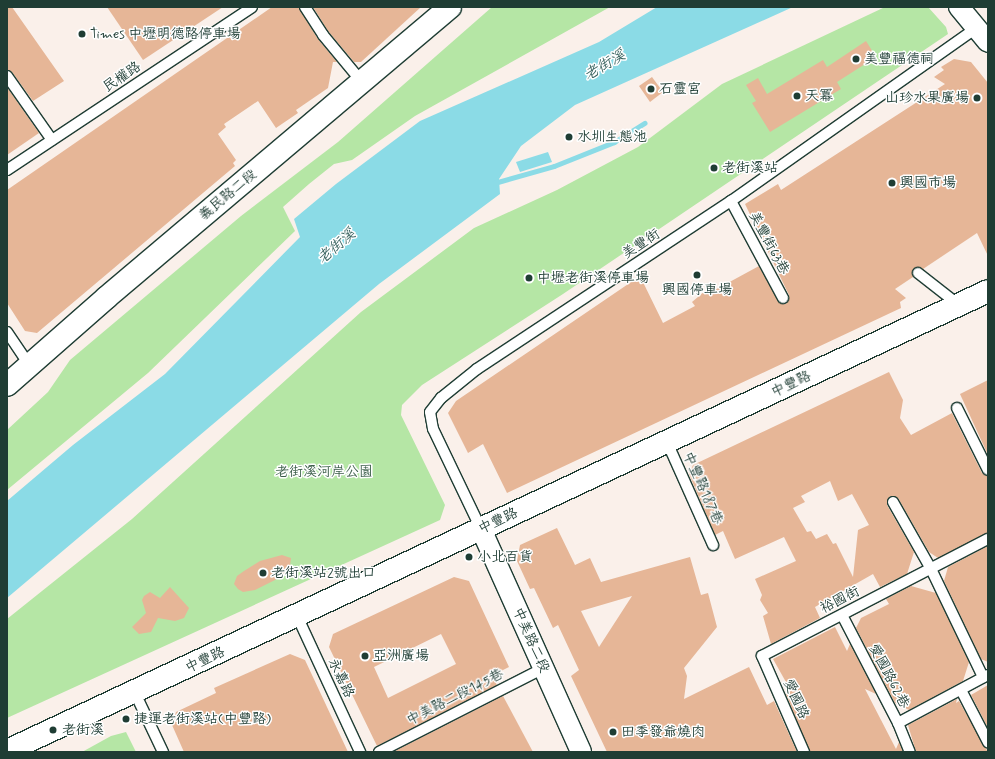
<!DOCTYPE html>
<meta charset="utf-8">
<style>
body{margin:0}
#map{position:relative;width:995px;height:759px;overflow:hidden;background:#faf0ea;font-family:Mynerve,"LXGW WenKai TC",sans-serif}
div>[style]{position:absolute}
.green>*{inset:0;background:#b5e6a5}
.water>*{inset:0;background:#8bdbe6}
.stream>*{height:5px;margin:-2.5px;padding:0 2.5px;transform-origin:2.5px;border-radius:2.5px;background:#8bdbe6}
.building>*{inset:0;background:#e6b697}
.roads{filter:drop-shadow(1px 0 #1f3d34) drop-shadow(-1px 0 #1f3d34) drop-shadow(0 1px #1f3d34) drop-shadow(0 -1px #1f3d34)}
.lane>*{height:10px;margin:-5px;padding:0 5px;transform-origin:5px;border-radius:5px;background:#fff}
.street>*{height:20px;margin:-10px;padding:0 10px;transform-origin:10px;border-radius:10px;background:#fff}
.secondary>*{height:22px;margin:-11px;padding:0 11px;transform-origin:11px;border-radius:11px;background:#fff}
.dots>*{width:11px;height:11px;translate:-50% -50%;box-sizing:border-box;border:2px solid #fff;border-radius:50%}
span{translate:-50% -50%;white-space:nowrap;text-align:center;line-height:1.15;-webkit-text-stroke:3px #fff;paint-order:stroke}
.poi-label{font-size:14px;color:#1f3d34}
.left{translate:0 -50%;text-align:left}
.right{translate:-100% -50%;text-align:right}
.street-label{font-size:14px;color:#1f3d34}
.park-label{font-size:14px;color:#3d5f4b}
.water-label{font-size:15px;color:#3a6460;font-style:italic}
.frame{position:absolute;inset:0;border:8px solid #1f3d34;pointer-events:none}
</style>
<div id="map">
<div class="green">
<div style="clip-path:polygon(492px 7px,610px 7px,415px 116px,352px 160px,334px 164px,309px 184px,283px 207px,295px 231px,148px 373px,7px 490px,7px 430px,48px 392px,70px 360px,241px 216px,338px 142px)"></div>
<div style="clip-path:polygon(885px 7px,928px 7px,946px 27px,948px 34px,563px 294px,422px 385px,402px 405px,401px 415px,445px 505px,440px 520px,7px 718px,7px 619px,132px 519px,361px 312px,474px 228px,557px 190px,638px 147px,722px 84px)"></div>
<div style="clip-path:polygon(126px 732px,136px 752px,82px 752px,111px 736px)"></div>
</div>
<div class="water">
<div style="clip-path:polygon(657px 7px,793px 7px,575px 105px,521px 146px,499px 179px,500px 194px,379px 284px,7px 598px,7px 501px,73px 445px,165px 374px,300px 237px,294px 219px,336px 184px,420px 121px,599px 42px)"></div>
<div style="clip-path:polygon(548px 152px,552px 162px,520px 172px,516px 162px)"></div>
</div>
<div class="stream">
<div style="left:494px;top:183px;width:62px;rotate:-15.8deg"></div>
<div style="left:554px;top:166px;width:65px;rotate:-21.8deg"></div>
<div style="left:614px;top:142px;width:36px;rotate:-32deg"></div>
</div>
<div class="building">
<div style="clip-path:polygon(7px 7px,12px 7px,64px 81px,33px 101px,12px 72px,7px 70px)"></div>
<div style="clip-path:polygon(107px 7px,223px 7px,143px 60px)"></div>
<div style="clip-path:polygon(272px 7px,299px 8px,318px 39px,337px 62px,333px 62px,328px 88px,296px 110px,298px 113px,276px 128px,258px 101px,224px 124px,226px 127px,218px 134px,236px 160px,233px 163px,235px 166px,37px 333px,25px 331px,7px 303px,7px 190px)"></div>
<div style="clip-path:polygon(313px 7px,421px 7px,361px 62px,354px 62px,328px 31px)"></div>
<div style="clip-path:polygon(866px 41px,876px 57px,837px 82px,841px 89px,770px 132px,752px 103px,756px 101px,746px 85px,758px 78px,767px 94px,823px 60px,827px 67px)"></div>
<div style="clip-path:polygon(954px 59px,971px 62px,988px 83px,988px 256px,977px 233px,923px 269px,919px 267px,913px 269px,913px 277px,895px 289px,906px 298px,900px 302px,901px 308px,507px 493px,483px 444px,468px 453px,448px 413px,456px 401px,640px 276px,663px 323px,695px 306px,692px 302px,711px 286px,713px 291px,759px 266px,778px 301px,786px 304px,789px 295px,745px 204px,778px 184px,781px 190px,945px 84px,934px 77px,944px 70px,941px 67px)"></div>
<div style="clip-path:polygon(652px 77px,663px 92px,650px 102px,639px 86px)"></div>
<div style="clip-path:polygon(7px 87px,39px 133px,7px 155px)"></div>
<div style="clip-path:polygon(evenodd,889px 372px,903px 400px,900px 418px,911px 435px,952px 413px,982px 473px,988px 476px,988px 533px,938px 558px,929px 552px,898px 498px,890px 496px,887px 505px,914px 552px,907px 574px,880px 587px,873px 574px,815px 607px,820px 618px,771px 644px,763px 616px,768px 613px,760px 600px,762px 595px,755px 579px,796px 561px,784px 537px,735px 559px,723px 531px,715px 535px,689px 474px,693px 465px,889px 372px,830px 481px,838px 501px,852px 494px,869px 525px,858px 530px,853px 577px,836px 543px,833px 544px,827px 534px,816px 539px,811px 531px,807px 532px,793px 508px,805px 502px,801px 496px,830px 481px)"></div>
<div style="clip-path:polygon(988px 380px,988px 455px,960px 394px)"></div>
<div style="clip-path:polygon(evenodd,557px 528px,575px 565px,590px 558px,601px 582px,690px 557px,701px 595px,708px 593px,717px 627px,684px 668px,687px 676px,684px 699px,749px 667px,767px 705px,774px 701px,797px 752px,607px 752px,571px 676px,579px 670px,558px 625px,553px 628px,534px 588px,530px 589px,517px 561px,520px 545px,557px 528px,632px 596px,599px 647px,581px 611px,632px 596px)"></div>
<div style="clip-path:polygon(988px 546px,988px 662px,981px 659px,944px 581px,948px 567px)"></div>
<div style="clip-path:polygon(282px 555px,291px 558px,290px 566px,283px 576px,255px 590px,243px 592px,238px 589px,234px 584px,237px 576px,244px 571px,260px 561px)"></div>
<div style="clip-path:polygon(evenodd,454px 577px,469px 581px,509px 667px,501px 671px,503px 676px,494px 680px,497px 685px,377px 746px,329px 647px,333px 634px,454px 577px,441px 634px,456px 664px,388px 698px,374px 667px,441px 634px)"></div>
<div style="clip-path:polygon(911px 586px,936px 593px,969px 662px,963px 681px,909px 710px,895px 703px,856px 628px,861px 618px,889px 604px,886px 599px)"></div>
<div style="clip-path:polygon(170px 587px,189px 608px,184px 618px,175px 621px,158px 618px,151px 632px,139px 634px,132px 627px,146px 613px,142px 600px,144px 596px,150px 592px,160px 598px)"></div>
<div style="clip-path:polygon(835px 627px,847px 651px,850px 644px,876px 694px,865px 689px,896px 749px,899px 742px,903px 752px,810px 752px,786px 694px,791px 691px,773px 659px)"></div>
<div style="clip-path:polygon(290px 654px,305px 660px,348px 752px,184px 752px,172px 725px,176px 712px,216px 693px,214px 688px)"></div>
<div style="clip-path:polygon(988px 685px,988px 728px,971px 695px)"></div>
<div style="clip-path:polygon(503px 696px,533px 752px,393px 752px)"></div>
<div style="clip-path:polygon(957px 699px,956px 703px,959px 701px,988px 752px,916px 752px,908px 725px)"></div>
</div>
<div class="roads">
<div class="lane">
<div style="left:305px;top:7px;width:33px;rotate:57deg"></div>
<div style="left:323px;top:35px;width:61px;rotate:50.3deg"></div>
<div style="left:7px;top:76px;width:78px;rotate:54.9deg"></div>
<div style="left:7px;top:170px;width:294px;rotate:-33.6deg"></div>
<div style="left:731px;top:201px;width:110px;rotate:61.8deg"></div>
<div style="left:918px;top:273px;width:52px;rotate:38deg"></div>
<div style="left:7px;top:332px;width:40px;rotate:56deg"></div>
<div style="left:957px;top:408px;width:69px;rotate:63.4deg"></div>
<div style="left:667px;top:442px;width:113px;rotate:65.9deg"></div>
<div style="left:893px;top:502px;width:77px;rotate:60.4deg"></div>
<div style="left:931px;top:569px;width:120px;rotate:64.3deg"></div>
<div style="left:481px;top:529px;width:111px;rotate:-115.6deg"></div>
<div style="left:433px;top:429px;width:17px;rotate:-100deg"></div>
<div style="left:430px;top:412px;width:18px;rotate:-52deg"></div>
<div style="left:441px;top:398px;width:46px;rotate:-38.9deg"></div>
<div style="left:477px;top:369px;width:305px;rotate:-33.5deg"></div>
<div style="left:731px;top:201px;width:300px;rotate:-35.2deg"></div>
<div style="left:842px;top:615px;width:122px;rotate:62.6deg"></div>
<div style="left:898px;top:723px;width:31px;rotate:68deg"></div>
<div style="left:297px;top:616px;width:150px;rotate:65.1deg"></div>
<div style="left:961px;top:690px;width:59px;rotate:62.6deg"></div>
<div style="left:135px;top:693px;width:65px;rotate:64.6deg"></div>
<div style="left:898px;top:723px;width:102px;rotate:-28.1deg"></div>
<div style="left:379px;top:752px;width:185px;rotate:-27deg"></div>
<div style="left:804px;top:752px;width:105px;rotate:-113.6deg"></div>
<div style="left:762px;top:656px;width:254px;rotate:-27.4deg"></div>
</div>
<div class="street">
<div style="left:959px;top:7px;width:45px;rotate:50.4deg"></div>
<div style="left:481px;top:529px;width:244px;rotate:65.8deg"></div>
</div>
<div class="secondary">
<div style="left:7px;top:385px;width:133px;rotate:-41.3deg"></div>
<div style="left:107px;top:297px;width:449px;rotate:-40.2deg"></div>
<div style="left:7px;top:751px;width:1083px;rotate:-25.12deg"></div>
</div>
</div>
<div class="dots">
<div style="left:82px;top:34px;background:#1f3d34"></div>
<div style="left:856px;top:59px;background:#1f3d34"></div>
<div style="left:651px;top:89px;background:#1f3d34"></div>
<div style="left:797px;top:96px;background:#1f3d34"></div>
<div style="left:977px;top:98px;background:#1f3d34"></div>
<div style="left:569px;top:137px;background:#1f3d34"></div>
<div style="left:714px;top:168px;background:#1f3d34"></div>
<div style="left:892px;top:183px;background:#1f3d34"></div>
<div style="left:697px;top:275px;background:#1f3d34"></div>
<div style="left:529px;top:278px;background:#1f3d34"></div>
<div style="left:469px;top:557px;background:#1f3d34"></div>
<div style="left:263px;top:573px;background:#1f3d34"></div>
<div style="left:365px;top:656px;background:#1f3d34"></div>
<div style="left:126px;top:719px;background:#1f3d34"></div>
<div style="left:53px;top:730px;background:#1f3d34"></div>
<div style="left:613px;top:732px;background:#1f3d34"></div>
</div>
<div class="poi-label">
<span class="left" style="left:90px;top:34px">Times 中壢明德路停車場</span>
<span class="left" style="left:864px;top:59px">美豐福德祠</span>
<span class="left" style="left:659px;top:89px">石靈宮</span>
<span class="left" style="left:805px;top:96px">天冪</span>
<span class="right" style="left:969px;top:98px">山珍水果廣場</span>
<span class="left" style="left:577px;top:137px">水圳生態池</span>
<span class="left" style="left:722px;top:168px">老街溪站</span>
<span class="left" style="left:900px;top:183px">興國市場</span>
<span class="left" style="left:537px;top:278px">中壢老街溪停車場</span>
<span style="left:697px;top:290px">興國停車場</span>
<span class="left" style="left:477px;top:557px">小北百貨</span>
<span class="left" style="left:271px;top:573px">老街溪站2號出口</span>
<span class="left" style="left:373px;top:656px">亞洲廣場</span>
<span class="left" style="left:134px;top:719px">捷運老街溪站(中豐路)</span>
<span class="left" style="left:62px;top:730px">老街溪</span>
<span class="left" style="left:621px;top:732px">田季發爺燒肉</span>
</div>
<div class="street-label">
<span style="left:122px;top:77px;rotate:-34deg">民權路</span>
<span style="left:228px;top:195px;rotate:-40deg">義民路二段</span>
<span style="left:769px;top:243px;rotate:62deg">美豐街63巷</span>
<span style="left:641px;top:244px;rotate:-33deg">美豐街</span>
<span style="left:791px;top:384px;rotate:-25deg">中豐路</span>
<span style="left:703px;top:488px;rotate:66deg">中豐路187巷</span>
<span style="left:498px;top:521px;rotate:-25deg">中豐路</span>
<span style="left:840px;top:600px;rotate:-27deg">裕國街</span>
<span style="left:531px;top:640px;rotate:66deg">中美路二段</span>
<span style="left:205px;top:660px;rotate:-25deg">中豐路</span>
<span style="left:889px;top:676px;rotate:62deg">愛國路62巷</span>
<span style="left:341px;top:678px;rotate:65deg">永嘉路</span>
<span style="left:455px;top:697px;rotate:-27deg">中美路二段145巷</span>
<span style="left:796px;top:699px;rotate:66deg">愛國路</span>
</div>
<div class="park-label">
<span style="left:324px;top:472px">老街溪河岸公園</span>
</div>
<div class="water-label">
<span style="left:605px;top:66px;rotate:-31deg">老街溪</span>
<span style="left:337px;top:247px;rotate:-41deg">老街溪</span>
</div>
<div class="frame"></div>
</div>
